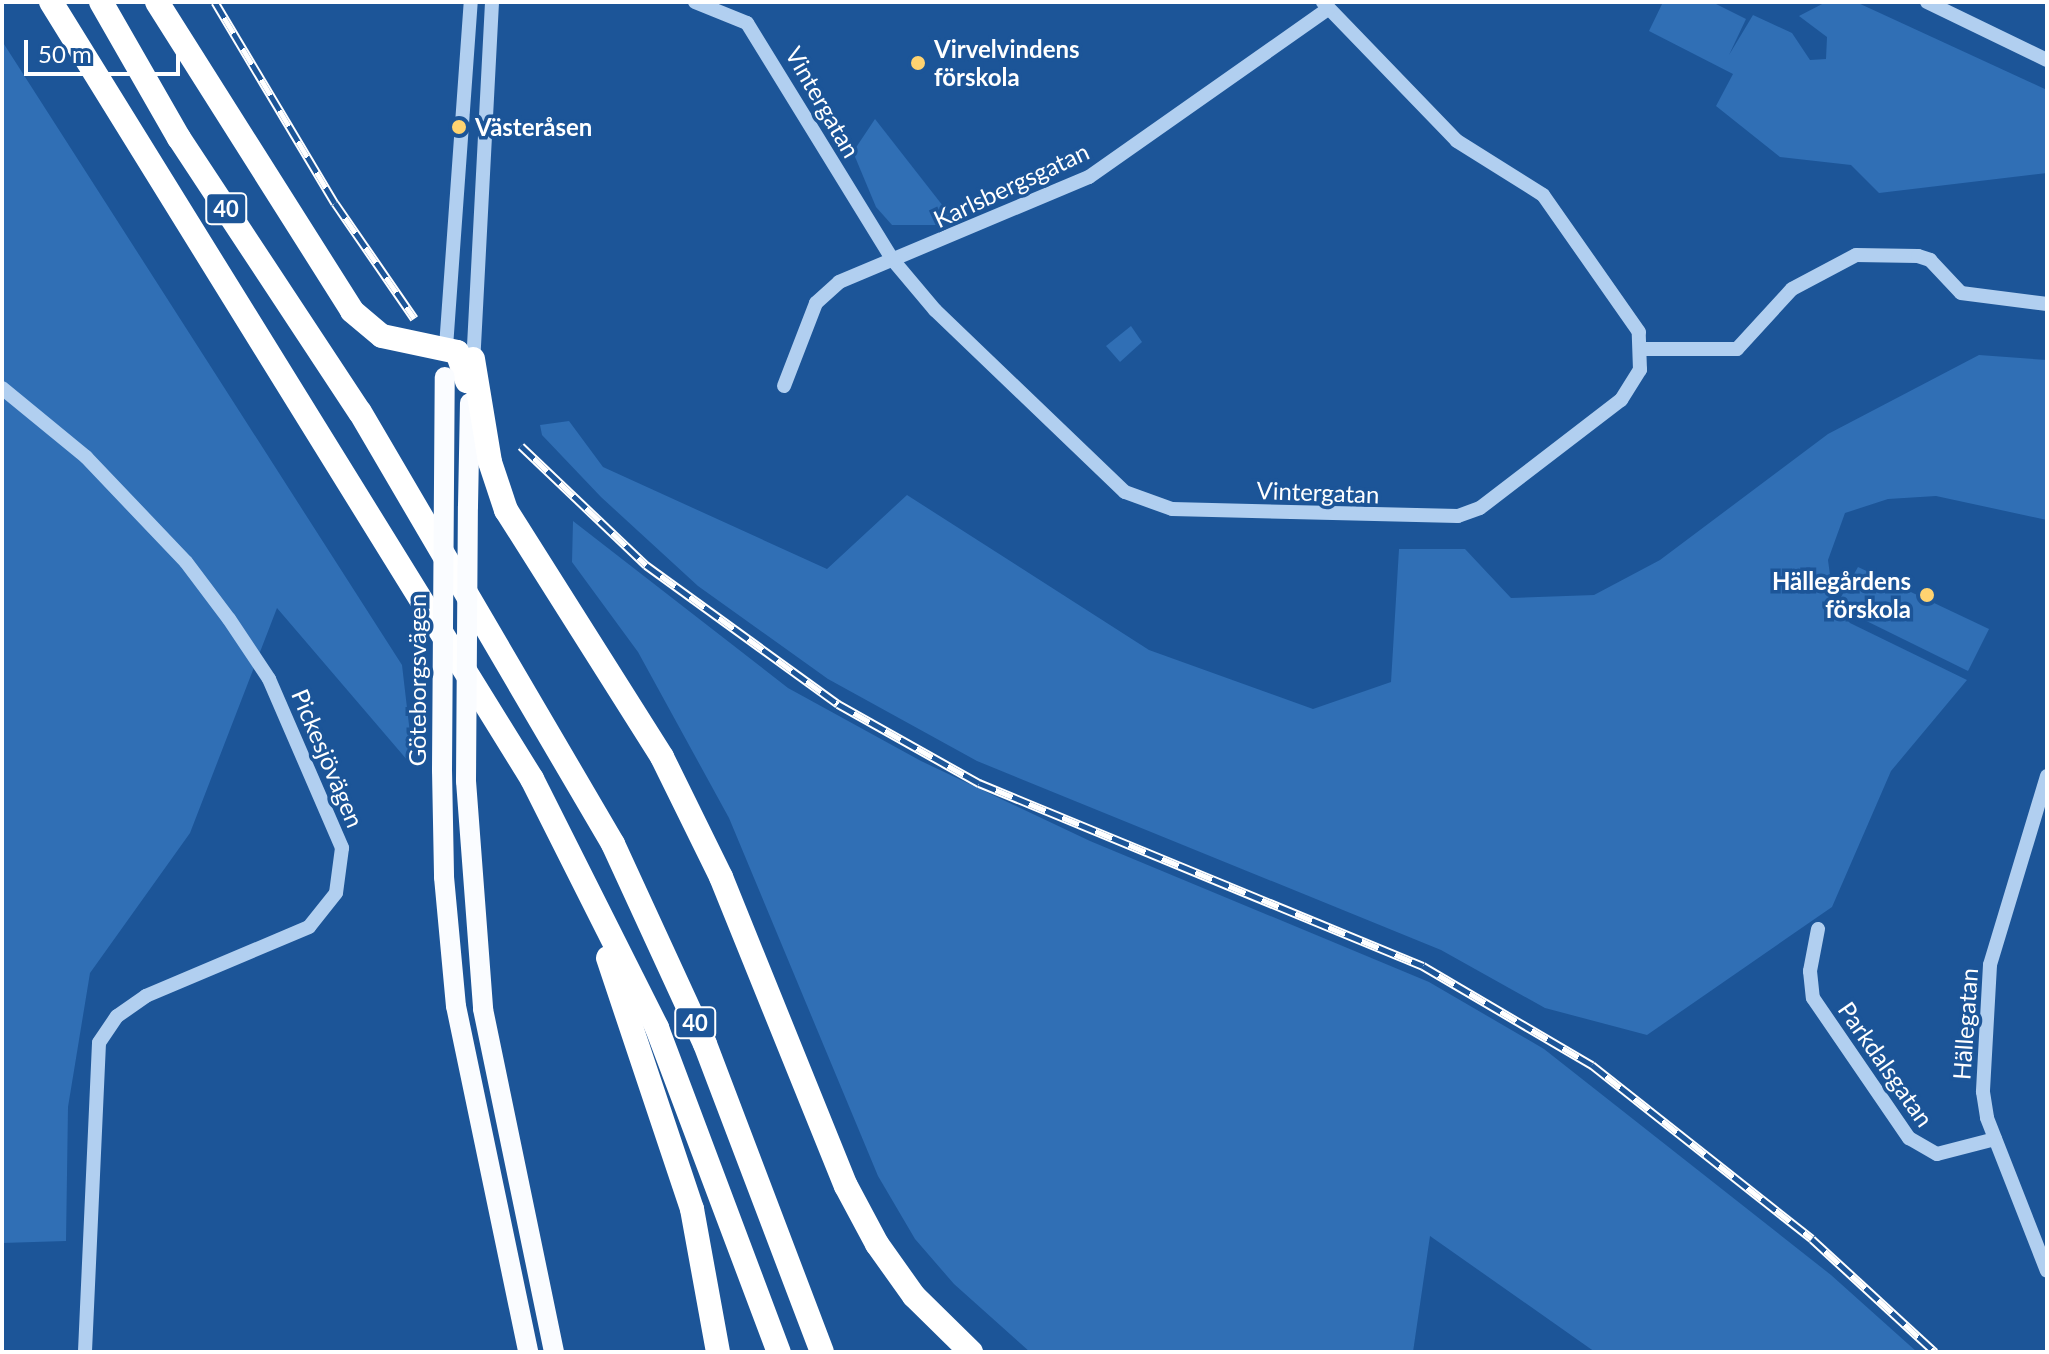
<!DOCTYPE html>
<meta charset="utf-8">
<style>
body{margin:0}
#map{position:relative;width:2049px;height:1354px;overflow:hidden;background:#1c5598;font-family:Lato,sans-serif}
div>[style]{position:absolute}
.green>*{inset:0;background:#306fb5}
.minor>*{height:14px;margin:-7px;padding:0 7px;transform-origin:7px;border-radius:7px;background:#b1cff0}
.major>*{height:20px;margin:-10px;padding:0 10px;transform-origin:10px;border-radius:10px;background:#fafcff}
.highway>*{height:24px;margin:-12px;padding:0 12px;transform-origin:12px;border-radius:12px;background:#fff}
.rail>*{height:9px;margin-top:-4.5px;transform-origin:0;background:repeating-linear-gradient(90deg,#1c5598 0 18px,#fff 0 36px);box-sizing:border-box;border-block:2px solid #fff}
.major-bridge>*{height:20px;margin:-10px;padding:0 10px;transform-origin:10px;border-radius:10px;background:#fafcff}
.dots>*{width:22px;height:22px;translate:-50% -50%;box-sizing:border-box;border:4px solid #1c5598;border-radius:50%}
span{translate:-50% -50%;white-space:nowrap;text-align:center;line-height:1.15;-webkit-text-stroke:7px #1c5598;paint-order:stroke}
.shield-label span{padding:2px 6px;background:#1c5598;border:2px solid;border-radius:6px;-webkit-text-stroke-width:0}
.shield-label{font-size:22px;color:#fff;font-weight:700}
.poi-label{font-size:24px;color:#fff;font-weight:700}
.left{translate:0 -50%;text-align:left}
.right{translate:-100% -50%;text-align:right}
.street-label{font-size:24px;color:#fff}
.frame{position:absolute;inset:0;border:4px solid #fff;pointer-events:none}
.scale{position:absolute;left:24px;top:40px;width:156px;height:36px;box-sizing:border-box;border:4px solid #fff;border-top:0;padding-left:10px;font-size:24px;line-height:28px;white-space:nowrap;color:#fff;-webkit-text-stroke:6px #1c5598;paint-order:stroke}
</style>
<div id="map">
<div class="green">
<div style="clip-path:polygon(1663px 2px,1712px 2px,1746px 19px,1729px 55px,1753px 15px,1792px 33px,1810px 60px,1826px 59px,1827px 37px,1799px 16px,1826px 2px,1856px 2px,2047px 90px,2047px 173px,1879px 193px,1851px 165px,1780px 157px,1716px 106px,1733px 74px,1649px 31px)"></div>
<div style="clip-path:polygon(2px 41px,402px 665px,414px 768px,277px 608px,190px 833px,90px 973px,68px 1107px,66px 1241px,2px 1243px)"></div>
<div style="clip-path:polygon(875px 119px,950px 215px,940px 225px,892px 225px,876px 207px,853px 152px)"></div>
<div style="clip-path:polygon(1131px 326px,1142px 342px,1120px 362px,1106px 346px)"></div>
<div style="clip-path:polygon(1979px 355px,2047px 360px,2047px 520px,1936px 496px,1888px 499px,1845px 513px,1828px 560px,1834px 606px,1850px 623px,1967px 680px,1891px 771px,1832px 907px,1647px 1035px,1545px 1008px,1441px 950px,977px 761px,828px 679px,698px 586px,601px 497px,542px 435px,540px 425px,569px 421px,603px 467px,827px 569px,907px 495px,1149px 650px,1313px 709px,1391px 682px,1399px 549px,1465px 549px,1511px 598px,1594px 595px,1660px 560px,1828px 434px)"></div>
<div style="clip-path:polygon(573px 521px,788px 688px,921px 761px,1090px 841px,1429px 982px,1544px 1049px,1831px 1275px,1917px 1352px,1595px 1352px,1430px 1236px,1413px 1352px,1030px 1352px,954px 1284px,915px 1239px,878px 1176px,729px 818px,638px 652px,572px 562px)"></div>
<div style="clip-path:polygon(1858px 567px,1989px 629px,1968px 671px,1836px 606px)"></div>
</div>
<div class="minor">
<div style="left:695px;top:2px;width:56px;rotate:22deg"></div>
<div style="left:747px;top:23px;width:277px;rotate:58.4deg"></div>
<div style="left:892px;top:259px;width:67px;rotate:49.9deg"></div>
<div style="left:935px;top:310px;width:263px;rotate:43.8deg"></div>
<div style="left:1125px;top:492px;width:50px;rotate:19.9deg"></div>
<div style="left:1172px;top:509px;width:286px;rotate:1.4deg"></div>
<div style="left:1458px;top:516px;width:23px;rotate:-20deg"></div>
<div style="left:1480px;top:508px;width:178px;rotate:-37.5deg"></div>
<div style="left:1621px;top:400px;width:36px;rotate:-58deg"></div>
<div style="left:1640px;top:370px;width:38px;rotate:-92deg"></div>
<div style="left:1639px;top:332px;width:167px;rotate:-125deg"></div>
<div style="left:1543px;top:195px;width:102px;rotate:-147.9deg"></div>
<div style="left:1457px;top:141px;width:193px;rotate:-134deg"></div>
<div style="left:1927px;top:2px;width:133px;rotate:25.8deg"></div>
<div style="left:446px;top:347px;width:346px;rotate:-85.9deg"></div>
<div style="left:1642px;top:349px;width:95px"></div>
<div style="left:1737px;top:349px;width:81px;rotate:-47.5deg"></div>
<div style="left:1792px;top:289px;width:72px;rotate:-28deg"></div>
<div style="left:1856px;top:255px;width:62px;rotate:0.9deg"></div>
<div style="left:1918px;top:256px;width:13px;rotate:18deg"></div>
<div style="left:1930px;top:260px;width:45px;rotate:46.8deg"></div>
<div style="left:1961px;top:293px;width:87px;rotate:7.3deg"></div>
<div style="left:473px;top:365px;width:363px;rotate:-87deg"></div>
<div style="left:784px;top:386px;width:89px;rotate:-68.9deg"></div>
<div style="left:816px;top:303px;width:31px;rotate:-42deg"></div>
<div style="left:839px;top:282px;width:271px;rotate:-22.8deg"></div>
<div style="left:1089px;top:177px;width:292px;rotate:-35.1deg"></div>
<div style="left:2px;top:388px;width:109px;rotate:39.4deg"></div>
<div style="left:86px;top:457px;width:145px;rotate:46.4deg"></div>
<div style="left:186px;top:562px;width:71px;rotate:53deg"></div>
<div style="left:229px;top:619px;width:72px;rotate:56.3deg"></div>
<div style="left:269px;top:679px;width:184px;rotate:66.6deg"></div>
<div style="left:342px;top:848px;width:45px;rotate:97.6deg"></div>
<div style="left:336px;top:893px;width:43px;rotate:128.5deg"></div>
<div style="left:309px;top:927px;width:177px;rotate:157.1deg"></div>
<div style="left:146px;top:996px;width:35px;rotate:145deg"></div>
<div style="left:117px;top:1016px;width:32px;rotate:124deg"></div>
<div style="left:99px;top:1043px;width:309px;rotate:92.6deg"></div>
<div style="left:2047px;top:776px;width:197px;rotate:106.8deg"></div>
<div style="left:1990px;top:965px;width:127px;rotate:93.2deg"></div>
<div style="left:1983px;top:1092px;width:26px;rotate:81deg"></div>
<div style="left:1987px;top:1118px;width:164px;rotate:68.6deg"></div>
<div style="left:1818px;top:929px;width:43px;rotate:100.8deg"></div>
<div style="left:1810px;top:971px;width:27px;rotate:84deg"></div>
<div style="left:1813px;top:998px;width:170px;rotate:55.6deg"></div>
<div style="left:1909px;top:1138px;width:32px;rotate:30deg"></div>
<div style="left:1937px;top:1154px;width:60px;rotate:-14.5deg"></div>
</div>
<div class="major">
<div style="left:468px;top:506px;width:103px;rotate:-88.9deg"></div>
<div style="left:442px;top:770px;width:107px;rotate:88.9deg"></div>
<div style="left:444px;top:877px;width:130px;rotate:84.7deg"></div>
<div style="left:456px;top:1006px;width:353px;rotate:78.2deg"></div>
<div style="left:466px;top:781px;width:229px;rotate:85.7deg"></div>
<div style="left:483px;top:1009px;width:350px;rotate:78.3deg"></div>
</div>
<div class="highway">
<div style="left:51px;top:2px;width:914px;rotate:58.24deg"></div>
<div style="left:532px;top:779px;width:279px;rotate:63.3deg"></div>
<div style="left:657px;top:1028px;width:346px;rotate:69.4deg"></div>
<div style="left:101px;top:2px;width:157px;rotate:60.2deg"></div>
<div style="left:179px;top:138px;width:328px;rotate:56.6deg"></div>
<div style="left:360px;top:412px;width:501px;rotate:59.64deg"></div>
<div style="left:613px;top:844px;width:220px;rotate:65.3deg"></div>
<div style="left:705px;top:1044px;width:329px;rotate:69.2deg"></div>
<div style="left:157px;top:2px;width:365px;rotate:57.7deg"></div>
<div style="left:352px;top:311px;width:39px;rotate:40deg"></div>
<div style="left:382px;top:336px;width:77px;rotate:12deg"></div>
<div style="left:457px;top:352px;width:31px;rotate:71deg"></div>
<div style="left:473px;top:359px;width:104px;rotate:80.6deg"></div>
<div style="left:490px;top:462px;width:51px;rotate:71.6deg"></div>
<div style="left:506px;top:510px;width:292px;rotate:57.7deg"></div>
<div style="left:662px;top:757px;width:134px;rotate:63.8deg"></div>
<div style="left:721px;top:877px;width:333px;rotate:68deg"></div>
<div style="left:846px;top:1186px;width:66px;rotate:61.9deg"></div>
<div style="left:877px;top:1244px;width:64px;rotate:54.6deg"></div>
<div style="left:914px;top:1296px;width:80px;rotate:44.5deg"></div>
<div style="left:608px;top:958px;width:265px;rotate:71.5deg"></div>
<div style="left:692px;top:1209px;width:145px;rotate:79.7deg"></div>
</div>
<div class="rail">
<div style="left:215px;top:2px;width:234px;rotate:59.2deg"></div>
<div style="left:335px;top:203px;width:140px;rotate:55.5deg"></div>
<div style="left:521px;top:446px;width:173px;rotate:43.6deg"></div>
<div style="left:646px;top:565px;width:237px;rotate:35.9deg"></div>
<div style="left:838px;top:704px;width:162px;rotate:29.3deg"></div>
<div style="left:979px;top:783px;width:480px;rotate:22.4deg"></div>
<div style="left:1423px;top:966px;width:196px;rotate:30.4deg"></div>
<div style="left:1592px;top:1065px;width:280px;rotate:38.3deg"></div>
<div style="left:1812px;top:1239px;width:167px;rotate:42.6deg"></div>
</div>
<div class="major-bridge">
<div style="left:442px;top:770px;width:393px;rotate:-89.6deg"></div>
<div style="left:466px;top:781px;width:275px;rotate:-89.6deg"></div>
</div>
<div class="dots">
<div style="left:918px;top:63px;background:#ffd370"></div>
<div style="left:459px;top:127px;background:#ffd370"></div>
<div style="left:1927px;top:595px;background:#ffd370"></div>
</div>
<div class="shield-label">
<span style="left:226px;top:209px">40</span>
<span style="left:695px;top:1023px">40</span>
</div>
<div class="poi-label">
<span class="left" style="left:934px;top:63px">Virvelvindens<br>förskola</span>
<span class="left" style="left:475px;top:127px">Västeråsen</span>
<span class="right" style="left:1911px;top:595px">Hällegårdens<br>förskola</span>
</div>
<div class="street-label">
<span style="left:823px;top:102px;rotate:60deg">Vintergatan</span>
<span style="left:1011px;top:185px;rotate:-25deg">Karlsbergsgatan</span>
<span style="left:1318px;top:492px;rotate:2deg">Vintergatan</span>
<span style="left:417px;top:680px;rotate:-90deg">Göteborgsvägen</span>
<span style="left:328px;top:758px;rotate:67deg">Pickesjövägen</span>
<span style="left:1965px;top:1024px;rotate:-86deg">Hällegatan</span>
<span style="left:1886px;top:1064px;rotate:55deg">Parkdalsgatan</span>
</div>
<div class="frame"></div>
<div class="scale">50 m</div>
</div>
